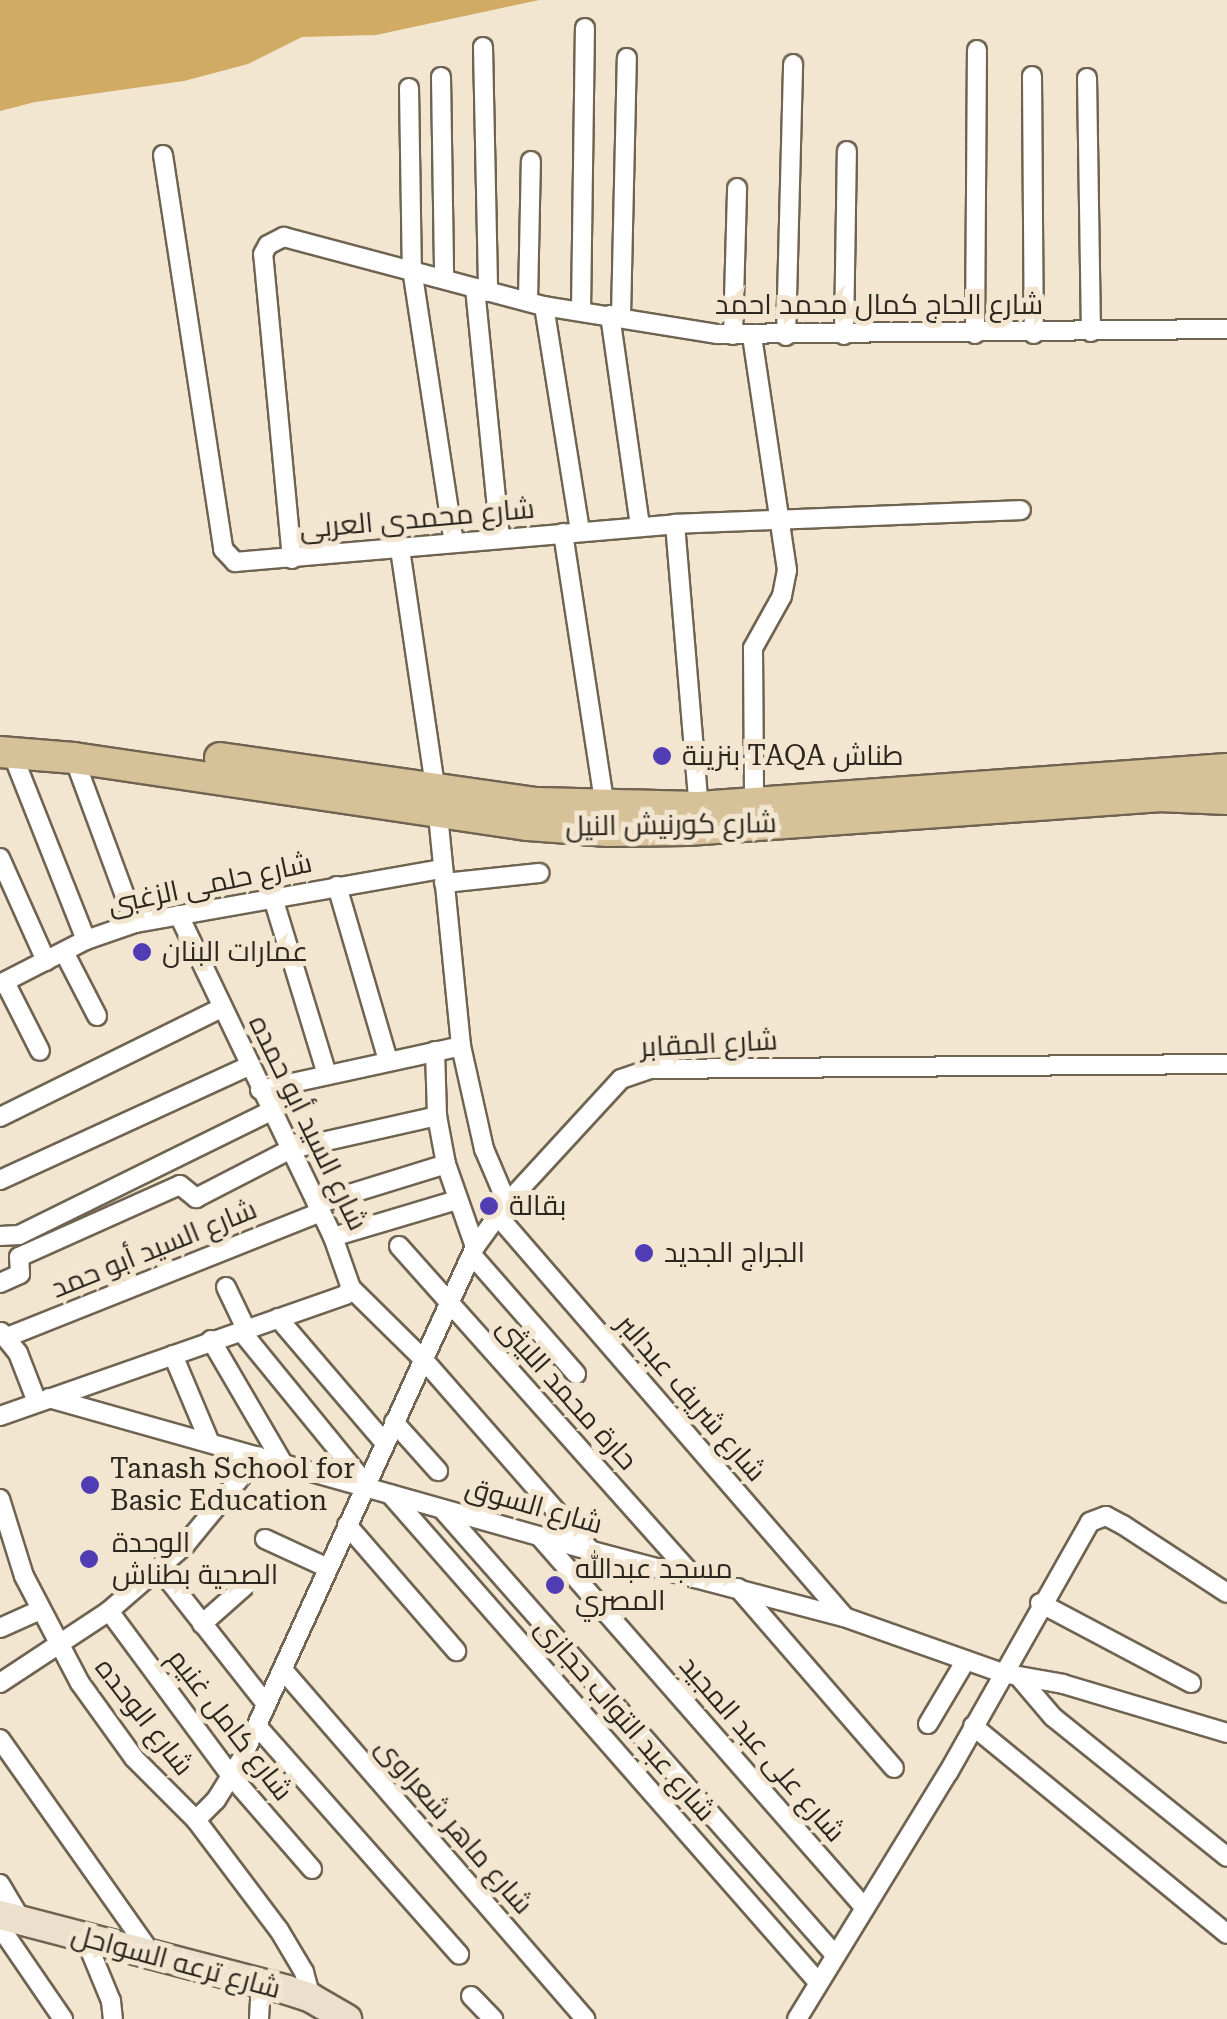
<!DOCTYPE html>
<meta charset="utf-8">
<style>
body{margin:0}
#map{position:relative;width:1227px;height:2019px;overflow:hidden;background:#f3e6d0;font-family:"Roboto Serif",Cairo,serif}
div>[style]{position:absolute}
.water>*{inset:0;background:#d1aa64}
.roads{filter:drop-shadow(2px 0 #6f6452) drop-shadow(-2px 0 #6f6452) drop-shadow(0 2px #6f6452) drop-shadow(0 -2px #6f6452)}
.minor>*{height:18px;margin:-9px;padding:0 9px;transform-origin:9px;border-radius:9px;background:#fff}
.secondary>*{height:28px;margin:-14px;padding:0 14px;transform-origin:14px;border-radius:14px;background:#ebe0cc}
.primary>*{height:30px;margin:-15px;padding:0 15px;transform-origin:15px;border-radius:15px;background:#d7c199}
.dots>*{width:28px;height:28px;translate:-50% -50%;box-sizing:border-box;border:5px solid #f3e6d0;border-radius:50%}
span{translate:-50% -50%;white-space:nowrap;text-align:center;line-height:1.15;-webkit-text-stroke:10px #f3e6d0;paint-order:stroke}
.street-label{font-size:28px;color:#2c271f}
.poi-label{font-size:28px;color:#2c271f}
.left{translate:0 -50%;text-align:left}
</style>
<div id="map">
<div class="water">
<div style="clip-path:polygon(0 0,539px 0,376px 35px,302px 37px,248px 64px,184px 81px,35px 102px,0 111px)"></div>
</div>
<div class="roads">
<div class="minor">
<div style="left:483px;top:47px;width:245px;rotate:88.8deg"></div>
<div style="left:1032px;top:76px;width:258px;rotate:89.6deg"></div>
<div style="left:441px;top:77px;width:200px;rotate:89.1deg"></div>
<div style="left:1087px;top:78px;width:254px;rotate:89.1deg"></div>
<div style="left:409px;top:88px;width:181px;rotate:89.1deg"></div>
<div style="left:412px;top:269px;width:277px;rotate:81.3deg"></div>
<div style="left:163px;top:155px;width:399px;rotate:81.3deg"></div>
<div style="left:223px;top:549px;width:18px;rotate:47deg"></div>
<div style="left:235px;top:562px;width:442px;rotate:-4.9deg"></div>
<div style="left:675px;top:524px;width:346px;rotate:-2.3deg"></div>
<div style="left:475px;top:288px;width:252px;rotate:84.3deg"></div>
<div style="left:528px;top:300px;width:139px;rotate:-88.8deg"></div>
<div style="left:544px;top:306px;width:227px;rotate:80.9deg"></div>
<div style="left:581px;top:311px;width:283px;rotate:-89.2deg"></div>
<div style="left:610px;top:315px;width:214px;rotate:81.9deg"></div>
<div style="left:621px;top:316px;width:258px;rotate:-88.7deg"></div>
<div style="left:975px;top:334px;width:284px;rotate:-89.6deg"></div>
<div style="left:733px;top:335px;width:147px;rotate:-88.4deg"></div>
<div style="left:844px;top:335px;width:184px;rotate:-89.1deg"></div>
<div style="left:752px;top:336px;width:237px;rotate:81.5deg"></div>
<div style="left:787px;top:570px;width:26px;rotate:101deg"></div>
<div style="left:782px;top:596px;width:60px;rotate:119.1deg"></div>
<div style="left:753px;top:648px;width:155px;rotate:89.6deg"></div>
<div style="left:786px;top:336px;width:272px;rotate:-88.5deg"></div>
<div style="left:675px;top:524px;width:284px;rotate:85.2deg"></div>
<div style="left:563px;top:533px;width:276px;rotate:81.3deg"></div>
<div style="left:400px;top:549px;width:239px;rotate:81.6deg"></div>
<div style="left:435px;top:785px;width:262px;rotate:84.3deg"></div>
<div style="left:461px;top:1046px;width:106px;rotate:77.4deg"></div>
<div style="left:484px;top:1149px;width:59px;rotate:66.9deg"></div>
<div style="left:292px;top:559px;width:306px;rotate:-95.4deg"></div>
<div style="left:263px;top:254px;width:10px;rotate:-61deg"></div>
<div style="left:268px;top:245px;width:18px;rotate:-27deg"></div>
<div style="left:284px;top:237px;width:269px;rotate:14.9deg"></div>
<div style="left:544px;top:306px;width:175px;rotate:9.2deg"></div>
<div style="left:717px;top:334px;width:510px;rotate:-0.56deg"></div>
<div style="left:12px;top:753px;width:201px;rotate:68.4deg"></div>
<div style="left:74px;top:758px;width:176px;rotate:69.7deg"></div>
<div style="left:0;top:858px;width:113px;rotate:65.9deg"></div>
<div style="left:444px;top:883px;width:96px;rotate:-6deg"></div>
<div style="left:337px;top:886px;width:181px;rotate:73.7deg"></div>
<div style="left:273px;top:898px;width:185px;rotate:73deg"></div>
<div style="left:64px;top:952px;width:72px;rotate:62.7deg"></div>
<div style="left:5px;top:982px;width:77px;rotate:63.1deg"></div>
<div style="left:0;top:984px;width:97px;rotate:-27.1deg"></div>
<div style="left:86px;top:940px;width:52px;rotate:-19.1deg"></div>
<div style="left:135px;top:923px;width:312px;rotate:-10deg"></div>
<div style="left:435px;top:1051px;width:65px;rotate:88.2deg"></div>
<div style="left:437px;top:1116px;width:49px;rotate:79.4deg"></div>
<div style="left:446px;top:1164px;width:88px;rotate:70.7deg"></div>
<div style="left:260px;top:1090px;width:206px;rotate:-12.3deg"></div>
<div style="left:0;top:1117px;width:247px;rotate:-26.2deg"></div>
<div style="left:0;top:1180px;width:274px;rotate:-24.6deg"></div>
<div style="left:317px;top:1204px;width:135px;rotate:-17.2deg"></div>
<div style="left:497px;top:1215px;width:530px;rotate:49.13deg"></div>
<div style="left:0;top:1236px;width:19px;rotate:-3deg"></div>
<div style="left:19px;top:1235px;width:281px;rotate:-26.2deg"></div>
<div style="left:333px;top:1237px;width:129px;rotate:-16.6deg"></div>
<div style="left:399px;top:1246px;width:445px;rotate:48.3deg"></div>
<div style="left:472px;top:1255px;width:158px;rotate:48.8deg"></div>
<div style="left:0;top:1283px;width:22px;rotate:-24deg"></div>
<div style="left:20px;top:1274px;width:17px;rotate:-93deg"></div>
<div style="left:19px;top:1257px;width:176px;rotate:-24.1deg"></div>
<div style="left:180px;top:1185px;width:21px;rotate:39deg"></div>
<div style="left:196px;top:1198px;width:107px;rotate:-27.3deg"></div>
<div style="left:291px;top:1149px;width:150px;rotate:-12.7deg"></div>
<div style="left:226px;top:1287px;width:47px;rotate:64.5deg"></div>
<div style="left:351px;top:1288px;width:101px;rotate:44.6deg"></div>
<div style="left:423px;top:1359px;width:255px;rotate:48.8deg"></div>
<div style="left:278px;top:1318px;width:163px;rotate:49.5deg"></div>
<div style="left:241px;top:1331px;width:196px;rotate:50.8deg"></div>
<div style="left:1px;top:1332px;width:27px;rotate:51deg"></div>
<div style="left:18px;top:1353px;width:53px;rotate:68.8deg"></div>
<div style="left:7px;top:1337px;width:338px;rotate:-21.7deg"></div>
<div style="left:211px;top:1340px;width:143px;rotate:59.7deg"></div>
<div style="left:173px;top:1355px;width:95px;rotate:67.2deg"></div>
<div style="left:49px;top:1398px;width:564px;rotate:15.74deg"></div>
<div style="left:592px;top:1551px;width:260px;rotate:14.7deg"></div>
<div style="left:844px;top:1617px;width:168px;rotate:19.5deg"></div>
<div style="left:1002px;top:1673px;width:62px;rotate:10.2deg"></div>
<div style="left:1063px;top:1684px;width:171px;rotate:16.6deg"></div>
<div style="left:0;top:1416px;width:366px;rotate:-19.3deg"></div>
<div style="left:345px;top:1295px;width:9px;rotate:-49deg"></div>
<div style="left:351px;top:1288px;width:54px;rotate:-109.4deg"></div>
<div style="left:333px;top:1237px;width:357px;rotate:-115.6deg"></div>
<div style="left:394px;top:1422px;width:66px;rotate:48.1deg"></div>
<div style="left:390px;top:1494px;width:649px;rotate:48.75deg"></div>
<div style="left:0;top:1499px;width:81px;rotate:72.7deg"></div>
<div style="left:24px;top:1576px;width:121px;rotate:62.4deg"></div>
<div style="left:80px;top:1683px;width:92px;rotate:54.2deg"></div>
<div style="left:134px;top:1758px;width:88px;rotate:45deg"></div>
<div style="left:196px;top:1820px;width:138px;rotate:53deg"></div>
<div style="left:279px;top:1930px;width:49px;rotate:59.2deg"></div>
<div style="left:304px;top:1972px;width:27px;rotate:75deg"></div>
<div style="left:442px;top:1509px;width:594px;rotate:48.61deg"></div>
<div style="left:347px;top:1525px;width:167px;rotate:49.1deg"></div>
<div style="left:540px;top:1537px;width:493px;rotate:48.8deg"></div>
<div style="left:265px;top:1539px;width:69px;rotate:24.7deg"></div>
<div style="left:159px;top:1568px;width:174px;rotate:51.8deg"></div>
<div style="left:738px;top:1588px;width:238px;rotate:49.1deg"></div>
<div style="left:1040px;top:1603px;width:171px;rotate:27.9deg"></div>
<div style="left:109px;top:1611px;width:207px;rotate:53.5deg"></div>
<div style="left:232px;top:1777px;width:122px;rotate:49deg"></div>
<div style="left:202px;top:1624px;width:60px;rotate:-41.6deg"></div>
<div style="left:0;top:1628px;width:44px;rotate:-24.2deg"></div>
<div style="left:283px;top:1670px;width:462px;rotate:49.1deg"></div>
<div style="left:1018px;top:1676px;width:54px;rotate:49.5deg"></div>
<div style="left:1053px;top:1717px;width:223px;rotate:38.8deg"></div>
<div style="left:0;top:1683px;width:131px;rotate:-33.4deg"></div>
<div style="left:109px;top:1611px;width:101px;rotate:-41deg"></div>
<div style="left:185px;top:1545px;width:115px;rotate:-50.6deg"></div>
<div style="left:928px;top:1724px;width:74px;rotate:-59.3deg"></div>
<div style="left:257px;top:1726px;width:305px;rotate:48.5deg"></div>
<div style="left:973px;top:1726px;width:328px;rotate:39.3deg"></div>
<div style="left:0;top:1739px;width:267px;rotate:54.8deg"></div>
<div style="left:196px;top:1820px;width:28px;rotate:-45deg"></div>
<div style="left:216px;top:1800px;width:47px;rotate:-58deg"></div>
<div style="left:241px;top:1760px;width:564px;rotate:-65.48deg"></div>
<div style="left:475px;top:1247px;width:54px;rotate:-54deg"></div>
<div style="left:507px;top:1203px;width:168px;rotate:-47.4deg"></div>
<div style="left:621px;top:1079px;width:31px;rotate:-19deg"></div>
<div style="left:650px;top:1069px;width:577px;rotate:-0.5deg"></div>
<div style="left:0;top:1884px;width:43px;rotate:59.3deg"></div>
<div style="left:0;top:1927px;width:112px;rotate:55.6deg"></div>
<div style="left:85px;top:1938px;width:68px;rotate:67.6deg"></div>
<div style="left:111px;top:2001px;width:18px;rotate:84deg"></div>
<div style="left:471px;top:1996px;width:32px;rotate:46deg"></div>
<div style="left:259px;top:2019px;width:34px;rotate:-87deg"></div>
<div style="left:797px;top:2019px;width:289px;rotate:-58.5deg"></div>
<div style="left:948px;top:1773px;width:288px;rotate:-60.5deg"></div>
<div style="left:1090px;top:1522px;width:17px;rotate:-21deg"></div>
<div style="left:1106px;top:1516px;width:19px;rotate:28deg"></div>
<div style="left:1123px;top:1525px;width:124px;rotate:33.2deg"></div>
</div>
<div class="secondary">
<div style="left:0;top:1915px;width:297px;rotate:14.6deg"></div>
<div style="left:287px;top:1990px;width:25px;rotate:18deg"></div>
<div style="left:311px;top:1998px;width:42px;rotate:30.3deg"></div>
</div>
<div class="primary">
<div style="left:0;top:752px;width:74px;rotate:4.6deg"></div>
<div style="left:74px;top:758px;width:459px;rotate:8.4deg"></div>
<div style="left:528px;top:825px;width:80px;rotate:4.3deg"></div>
<div style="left:608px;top:831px;width:80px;rotate:-0.7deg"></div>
<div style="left:688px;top:830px;width:471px;rotate:-4.1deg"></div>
<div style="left:1158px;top:796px;width:69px;rotate:2.5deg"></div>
<div style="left:220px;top:758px;width:321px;rotate:8.1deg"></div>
<div style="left:538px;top:803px;width:161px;rotate:1.4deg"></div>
<div style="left:699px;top:807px;width:529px;rotate:-4.12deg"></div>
</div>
</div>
<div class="dots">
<div style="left:662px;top:756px;background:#503db4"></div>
<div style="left:142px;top:952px;background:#503db4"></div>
<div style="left:489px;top:1206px;background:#503db4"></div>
<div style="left:644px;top:1253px;background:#503db4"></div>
<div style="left:90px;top:1485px;background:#503db4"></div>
<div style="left:89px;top:1559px;background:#503db4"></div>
<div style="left:555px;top:1585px;background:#503db4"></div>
</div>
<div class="street-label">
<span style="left:879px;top:305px">شارع الحاج كمال محمد احمد</span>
<span style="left:417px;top:519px;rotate:-5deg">شارع محمدى العربى</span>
<span style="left:671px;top:825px;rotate:-1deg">شارع كورنيش النيل</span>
<span style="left:210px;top:884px;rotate:-12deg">شارع حلمى الزغبى</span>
<span style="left:709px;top:1044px;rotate:-3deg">شارع المقابر</span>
<span style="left:308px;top:1123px;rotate:64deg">شارع السيد أبو حمده</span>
<span style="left:154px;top:1249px;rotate:-22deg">شارع السيد أبو حمد</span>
<span style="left:567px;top:1394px;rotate:48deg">حارة محمد الليثى</span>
<span style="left:691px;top:1398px;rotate:49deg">شارع شريف عبدالبر</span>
<span style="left:534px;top:1506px;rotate:16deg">شارع السوق</span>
<span style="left:144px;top:1717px;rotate:52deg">شارع الوحده</span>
<span style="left:625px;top:1720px;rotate:49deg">شارع عبد التواب حجازى</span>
<span style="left:230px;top:1725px;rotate:52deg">شارع كامل غنيم</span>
<span style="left:762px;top:1749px;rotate:49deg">شارع على عبد المجيد</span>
<span style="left:454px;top:1826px;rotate:49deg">شارع ماهر شعراوى</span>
<span style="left:176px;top:1962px;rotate:15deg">شارع ترعه السواحل</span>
</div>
<div class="poi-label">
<span class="left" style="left:682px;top:756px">بنزينة TAQA طناش</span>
<span class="left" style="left:162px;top:952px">عمارات البنان</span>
<span class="left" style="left:509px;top:1206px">بقالة</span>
<span class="left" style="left:664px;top:1253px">الجراج الجديد</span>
<span class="left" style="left:110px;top:1485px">Tanash School for<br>Basic Education</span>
<span class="left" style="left:112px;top:1559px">الوحدة<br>الصحية بطناش</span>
<span class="left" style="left:575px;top:1585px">مسجد عبدالله<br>المصري</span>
</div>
</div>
